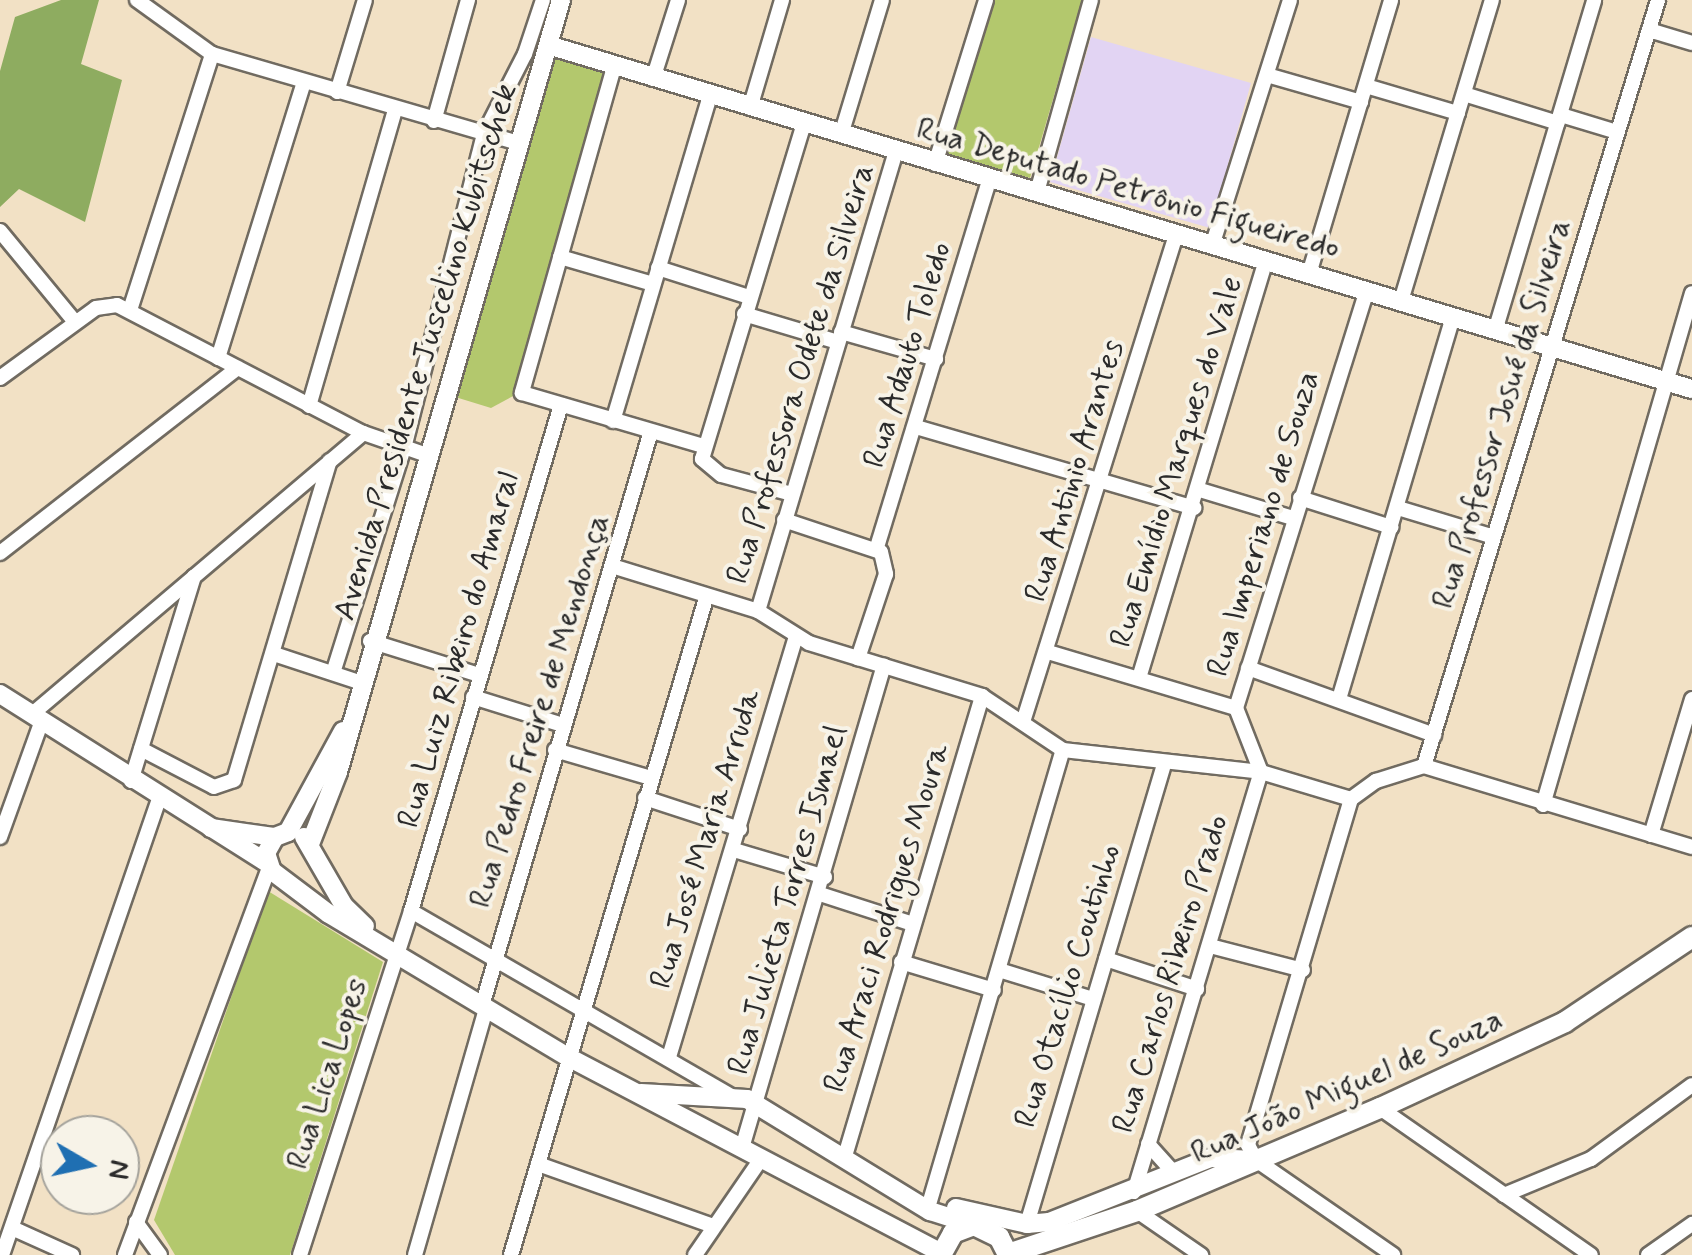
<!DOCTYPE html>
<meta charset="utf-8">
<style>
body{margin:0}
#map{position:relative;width:1692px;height:1255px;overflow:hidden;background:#f2e1c5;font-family:Mynerve,sans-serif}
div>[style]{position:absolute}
.built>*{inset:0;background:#e2d4f3}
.green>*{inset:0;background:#b3c86d}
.forest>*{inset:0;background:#8eac60}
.roads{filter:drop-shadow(2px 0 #716b61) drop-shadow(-2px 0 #716b61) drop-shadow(0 2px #716b61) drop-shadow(0 -2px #716b61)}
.street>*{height:14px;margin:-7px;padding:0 7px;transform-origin:7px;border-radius:7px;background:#fff}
.secondary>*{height:18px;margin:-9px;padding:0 9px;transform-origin:9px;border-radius:9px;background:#fff}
.primary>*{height:20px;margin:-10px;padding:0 10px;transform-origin:10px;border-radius:10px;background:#fff}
span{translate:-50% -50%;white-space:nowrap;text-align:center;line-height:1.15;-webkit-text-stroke:8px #f7f3e8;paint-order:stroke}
.street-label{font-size:32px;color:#2b2b2b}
.north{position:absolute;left:40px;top:1115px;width:100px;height:100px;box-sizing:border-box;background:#f7f3e8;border:2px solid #a5a39c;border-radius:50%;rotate:99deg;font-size:28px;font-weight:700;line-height:40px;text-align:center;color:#2b2b2b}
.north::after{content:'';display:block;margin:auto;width:35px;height:45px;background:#1f6fb2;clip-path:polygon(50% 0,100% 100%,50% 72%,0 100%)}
</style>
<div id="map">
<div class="built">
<div style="clip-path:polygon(1091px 37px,1251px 83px,1210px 228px,1050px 182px)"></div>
</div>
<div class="green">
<div style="clip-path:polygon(990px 0,1082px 0,1030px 178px,944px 155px)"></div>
<div style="clip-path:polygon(554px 55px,607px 69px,515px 395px,491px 408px,452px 396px)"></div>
<div style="clip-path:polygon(268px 891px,383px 962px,290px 1255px,175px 1255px,154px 1220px)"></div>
</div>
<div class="forest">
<div style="clip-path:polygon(61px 0,99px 0,81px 64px,122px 80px,85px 222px,19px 189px,0 207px,0 71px,15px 17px)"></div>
</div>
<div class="roads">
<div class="street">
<div style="left:137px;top:0;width:92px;rotate:35.8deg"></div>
<div style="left:212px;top:54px;width:322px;rotate:16.2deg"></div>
<div style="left:1649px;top:30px;width:45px;rotate:16.8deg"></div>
<div style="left:614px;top:67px;width:339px;rotate:105.8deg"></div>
<div style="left:522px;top:393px;width:189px;rotate:16.3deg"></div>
<div style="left:1267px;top:75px;width:98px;rotate:16deg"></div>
<div style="left:653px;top:79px;width:83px;rotate:-72.4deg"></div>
<div style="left:1366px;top:86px;width:96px;rotate:16.4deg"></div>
<div style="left:337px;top:92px;width:96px;rotate:-73.1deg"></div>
<div style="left:1464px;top:94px;width:98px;rotate:17.1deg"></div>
<div style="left:750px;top:108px;width:113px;rotate:-73.5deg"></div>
<div style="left:1561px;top:115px;width:59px;rotate:16.9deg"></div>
<div style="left:434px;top:121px;width:126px;rotate:-74.3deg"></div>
<div style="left:841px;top:135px;width:141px;rotate:-73.1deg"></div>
<div style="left:935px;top:164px;width:172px;rotate:-72.7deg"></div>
<div style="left:1037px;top:192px;width:199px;rotate:-74.3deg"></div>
<div style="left:0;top:231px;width:118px;rotate:50.5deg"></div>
<div style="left:1212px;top:246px;width:258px;rotate:-72.4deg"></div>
<div style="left:560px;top:257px;width:97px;rotate:16.2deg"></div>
<div style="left:658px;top:268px;width:96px;rotate:17.7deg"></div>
<div style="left:1309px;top:274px;width:286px;rotate:-73.3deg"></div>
<div style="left:1401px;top:301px;width:314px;rotate:-73.2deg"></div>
<div style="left:130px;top:310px;width:269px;rotate:-72.2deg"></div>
<div style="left:744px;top:314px;width:98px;rotate:16.6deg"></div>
<div style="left:1495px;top:331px;width:345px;rotate:-73.3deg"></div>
<div style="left:841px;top:332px;width:99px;rotate:15.9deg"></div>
<div style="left:218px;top:358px;width:289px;rotate:-72.7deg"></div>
<div style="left:0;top:378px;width:119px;rotate:-36.1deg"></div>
<div style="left:96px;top:308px;width:21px;rotate:-8deg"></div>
<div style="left:117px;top:305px;width:277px;rotate:27.5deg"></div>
<div style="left:363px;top:433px;width:68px;rotate:19deg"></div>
<div style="left:309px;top:406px;width:308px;rotate:-73.8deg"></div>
<div style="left:613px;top:421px;width:340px;rotate:-73.4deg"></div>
<div style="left:916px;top:427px;width:290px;rotate:16.2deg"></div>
<div style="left:1200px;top:490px;width:97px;rotate:16.8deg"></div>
<div style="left:792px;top:494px;width:73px;rotate:-165deg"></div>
<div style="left:721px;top:475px;width:25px;rotate:-140deg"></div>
<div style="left:702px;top:459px;width:350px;rotate:-73.1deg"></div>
<div style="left:1300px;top:498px;width:96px;rotate:17.7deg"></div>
<div style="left:1398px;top:508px;width:97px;rotate:16.8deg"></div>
<div style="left:784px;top:520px;width:102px;rotate:18.3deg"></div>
<div style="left:881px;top:552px;width:23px;rotate:77deg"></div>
<div style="left:886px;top:574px;width:89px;rotate:108.4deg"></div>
<div style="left:877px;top:547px;width:386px;rotate:-73deg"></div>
<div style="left:0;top:553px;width:301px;rotate:-37.9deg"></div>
<div style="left:612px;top:566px;width:153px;rotate:17.1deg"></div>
<div style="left:758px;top:611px;width:60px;rotate:32.1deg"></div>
<div style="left:809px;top:643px;width:181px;rotate:17deg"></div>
<div style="left:982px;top:696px;width:97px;rotate:33.7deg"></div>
<div style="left:1063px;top:750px;width:199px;rotate:6.3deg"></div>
<div style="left:1261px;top:772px;width:94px;rotate:16.7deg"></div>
<div style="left:758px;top:611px;width:479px;rotate:-73.3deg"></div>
<div style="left:370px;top:641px;width:114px;rotate:17.3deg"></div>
<div style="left:1048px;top:652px;width:196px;rotate:16.6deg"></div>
<div style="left:274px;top:654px;width:89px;rotate:18.2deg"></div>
<div style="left:1248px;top:668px;width:198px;rotate:19.8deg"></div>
<div style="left:333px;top:673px;width:236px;rotate:-72.5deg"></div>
<div style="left:404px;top:448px;width:324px;rotate:-75.7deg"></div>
<div style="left:484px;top:134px;width:90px;rotate:-62.9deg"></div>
<div style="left:525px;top:54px;width:57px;rotate:-71.6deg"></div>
<div style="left:1139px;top:678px;width:436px;rotate:-73.1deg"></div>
<div style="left:473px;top:697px;width:94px;rotate:17.3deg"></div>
<div style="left:1339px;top:699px;width:399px;rotate:-73.4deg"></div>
<div style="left:31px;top:715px;width:436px;rotate:-40.3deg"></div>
<div style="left:1023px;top:722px;width:510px;rotate:-72.56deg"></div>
<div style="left:141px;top:749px;width:82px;rotate:27.5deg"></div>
<div style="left:214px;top:787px;width:21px;rotate:-19deg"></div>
<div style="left:234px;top:780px;width:333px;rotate:-73.3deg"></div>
<div style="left:555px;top:750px;width:100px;rotate:16.3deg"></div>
<div style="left:1424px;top:766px;width:801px;rotate:-73.01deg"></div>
<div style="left:1424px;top:766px;width:280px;rotate:16.8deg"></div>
<div style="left:131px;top:781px;width:214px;rotate:-72.9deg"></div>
<div style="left:645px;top:798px;width:100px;rotate:18.1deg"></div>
<div style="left:1351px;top:799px;width:361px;rotate:106.6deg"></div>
<div style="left:1248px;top:1145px;width:17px;rotate:62deg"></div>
<div style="left:1256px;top:1160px;width:167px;rotate:34.7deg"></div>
<div style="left:1351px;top:799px;width:31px;rotate:-36deg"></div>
<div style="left:1376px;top:781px;width:50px;rotate:-17.4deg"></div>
<div style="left:1543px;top:805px;width:533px;rotate:-73.77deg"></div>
<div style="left:1651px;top:835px;width:142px;rotate:-73.2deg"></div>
<div style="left:0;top:837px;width:121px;rotate:-70.2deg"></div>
<div style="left:734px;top:850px;width:95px;rotate:16.5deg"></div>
<div style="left:820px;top:894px;width:98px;rotate:17.9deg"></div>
<div style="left:411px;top:911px;width:372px;rotate:30deg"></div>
<div style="left:1210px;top:946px;width:96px;rotate:14.5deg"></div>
<div style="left:1106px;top:959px;width:96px;rotate:18.2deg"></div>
<div style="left:901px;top:962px;width:97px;rotate:16.8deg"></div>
<div style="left:999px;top:970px;width:98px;rotate:17.1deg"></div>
<div style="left:482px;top:1006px;width:599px;rotate:-73.62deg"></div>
<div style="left:669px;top:1057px;width:440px;rotate:-73.2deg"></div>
<div style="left:1380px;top:1108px;width:257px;rotate:34.9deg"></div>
<div style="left:1148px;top:1144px;width:39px;rotate:48deg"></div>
<div style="left:742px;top:1148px;width:503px;rotate:-73.62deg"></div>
<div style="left:845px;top:1156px;width:480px;rotate:-73.4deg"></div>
<div style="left:538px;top:1164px;width:186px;rotate:19.5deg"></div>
<div style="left:1134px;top:1192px;width:439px;rotate:-73.2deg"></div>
<div style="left:1261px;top:772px;width:69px;rotate:-111.3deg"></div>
<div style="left:1236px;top:708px;width:437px;rotate:-72.6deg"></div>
<div style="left:1504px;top:1195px;width:94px;rotate:-22.5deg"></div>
<div style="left:1591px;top:1159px;width:125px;rotate:-36.2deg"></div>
<div style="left:930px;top:1201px;width:470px;rotate:-73.6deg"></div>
<div style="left:1137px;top:1211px;width:78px;rotate:34.5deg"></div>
<div style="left:136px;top:1222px;width:41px;rotate:54deg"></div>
<div style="left:1027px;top:1224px;width:479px;rotate:-73.4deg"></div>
<div style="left:12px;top:1228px;width:66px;rotate:24.2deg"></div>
<div style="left:2px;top:1255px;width:483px;rotate:-71deg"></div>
<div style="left:125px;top:1255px;width:414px;rotate:-69.6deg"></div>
<div style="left:300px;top:1255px;width:361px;rotate:-72.1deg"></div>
<div style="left:411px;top:911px;width:528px;rotate:-73.49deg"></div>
<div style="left:415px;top:1255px;width:256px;rotate:-73.9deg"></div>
<div style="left:511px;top:1255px;width:688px;rotate:-73.46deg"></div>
<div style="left:695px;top:1255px;width:116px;rotate:-55.5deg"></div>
<div style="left:1648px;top:1255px;width:54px;rotate:-35.2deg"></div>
</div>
<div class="secondary">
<div style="left:548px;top:45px;width:1195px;rotate:16.74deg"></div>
<div style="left:0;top:694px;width:316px;rotate:32.3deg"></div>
<div style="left:211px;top:828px;width:65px;rotate:8deg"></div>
<div style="left:275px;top:837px;width:14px;rotate:-21deg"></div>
<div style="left:288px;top:832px;width:115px;rotate:-61.4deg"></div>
<div style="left:275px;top:837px;width:18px;rotate:119deg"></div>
<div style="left:266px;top:853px;width:19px;rotate:72deg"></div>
<div style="left:272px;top:871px;width:71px;rotate:37deg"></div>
<div style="left:329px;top:914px;width:281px;rotate:30.9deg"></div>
<div style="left:570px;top:1058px;width:419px;rotate:27.7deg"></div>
<div style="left:304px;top:837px;width:80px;rotate:59.9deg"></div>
<div style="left:344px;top:906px;width:29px;rotate:44deg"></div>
<div style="left:310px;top:844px;width:77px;rotate:-68.7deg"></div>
<div style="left:338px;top:772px;width:804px;rotate:-73.89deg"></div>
<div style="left:641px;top:1093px;width:106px;rotate:3.2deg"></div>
<div style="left:747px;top:1099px;width:215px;rotate:31.5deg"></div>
<div style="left:930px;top:1211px;width:46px;rotate:17.7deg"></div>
<div style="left:956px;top:1208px;width:73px;rotate:12.7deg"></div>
<div style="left:1027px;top:1224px;width:22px;rotate:-5deg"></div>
<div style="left:1049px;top:1222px;width:174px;rotate:-21.6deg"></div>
<div style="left:1211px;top:1158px;width:44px;rotate:2.6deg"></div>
</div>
<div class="primary">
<div style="left:1008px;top:1254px;width:136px;rotate:-18.4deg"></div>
<div style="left:1137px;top:1211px;width:264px;rotate:-23deg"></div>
<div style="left:1380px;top:1108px;width:204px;rotate:-24.9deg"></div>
<div style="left:1565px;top:1022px;width:153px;rotate:-33.8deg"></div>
<div style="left:941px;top:1255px;width:25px;rotate:-61deg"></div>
<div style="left:953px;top:1233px;width:22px;rotate:-21deg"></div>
<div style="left:974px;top:1225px;width:28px;rotate:26deg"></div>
<div style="left:999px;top:1237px;width:20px;rotate:63deg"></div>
</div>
</div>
<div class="street-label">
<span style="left:1128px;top:189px;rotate:16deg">Rua Deputado Petrônio Figueiredo</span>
<span style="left:426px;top:352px;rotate:-73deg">Avenida Presidente Juscelino Kubitschek</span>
<span style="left:908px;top:355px;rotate:-73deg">Rua Adauto Toledo</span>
<span style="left:801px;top:374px;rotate:-73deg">Rua Professora Odete da Silveira</span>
<span style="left:1502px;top:414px;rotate:-73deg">Rua Professor Josué da Silveira</span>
<span style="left:1177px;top:462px;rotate:-73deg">Rua Emídio Marques do Vale</span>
<span style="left:1075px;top:471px;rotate:-73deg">Rua Antinio Arantes</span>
<span style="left:1264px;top:524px;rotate:-73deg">Rua Imperiano de Souza</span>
<span style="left:459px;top:650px;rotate:-74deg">Rua Luiz Ribeiro do Amaral</span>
<span style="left:540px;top:711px;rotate:-73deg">Rua Pedro Freire de Mendonça</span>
<span style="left:706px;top:839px;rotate:-73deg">Rua José Maria Arruda</span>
<span style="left:788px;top:900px;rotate:-74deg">Rua Julieta Torres Ismael</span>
<span style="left:887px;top:918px;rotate:-73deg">Rua Araci Rodrigues Moura</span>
<span style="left:1171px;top:974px;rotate:-73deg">Rua Carlos Ribeiro Prado</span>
<span style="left:1068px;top:986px;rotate:-73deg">Rua Otacílio Coutinho</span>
<span style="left:328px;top:1074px;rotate:-72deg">Rua Lica Lopes</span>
<span style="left:1347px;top:1087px;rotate:-24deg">Rua João Miguel de Souza</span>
</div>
<div class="north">N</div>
</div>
